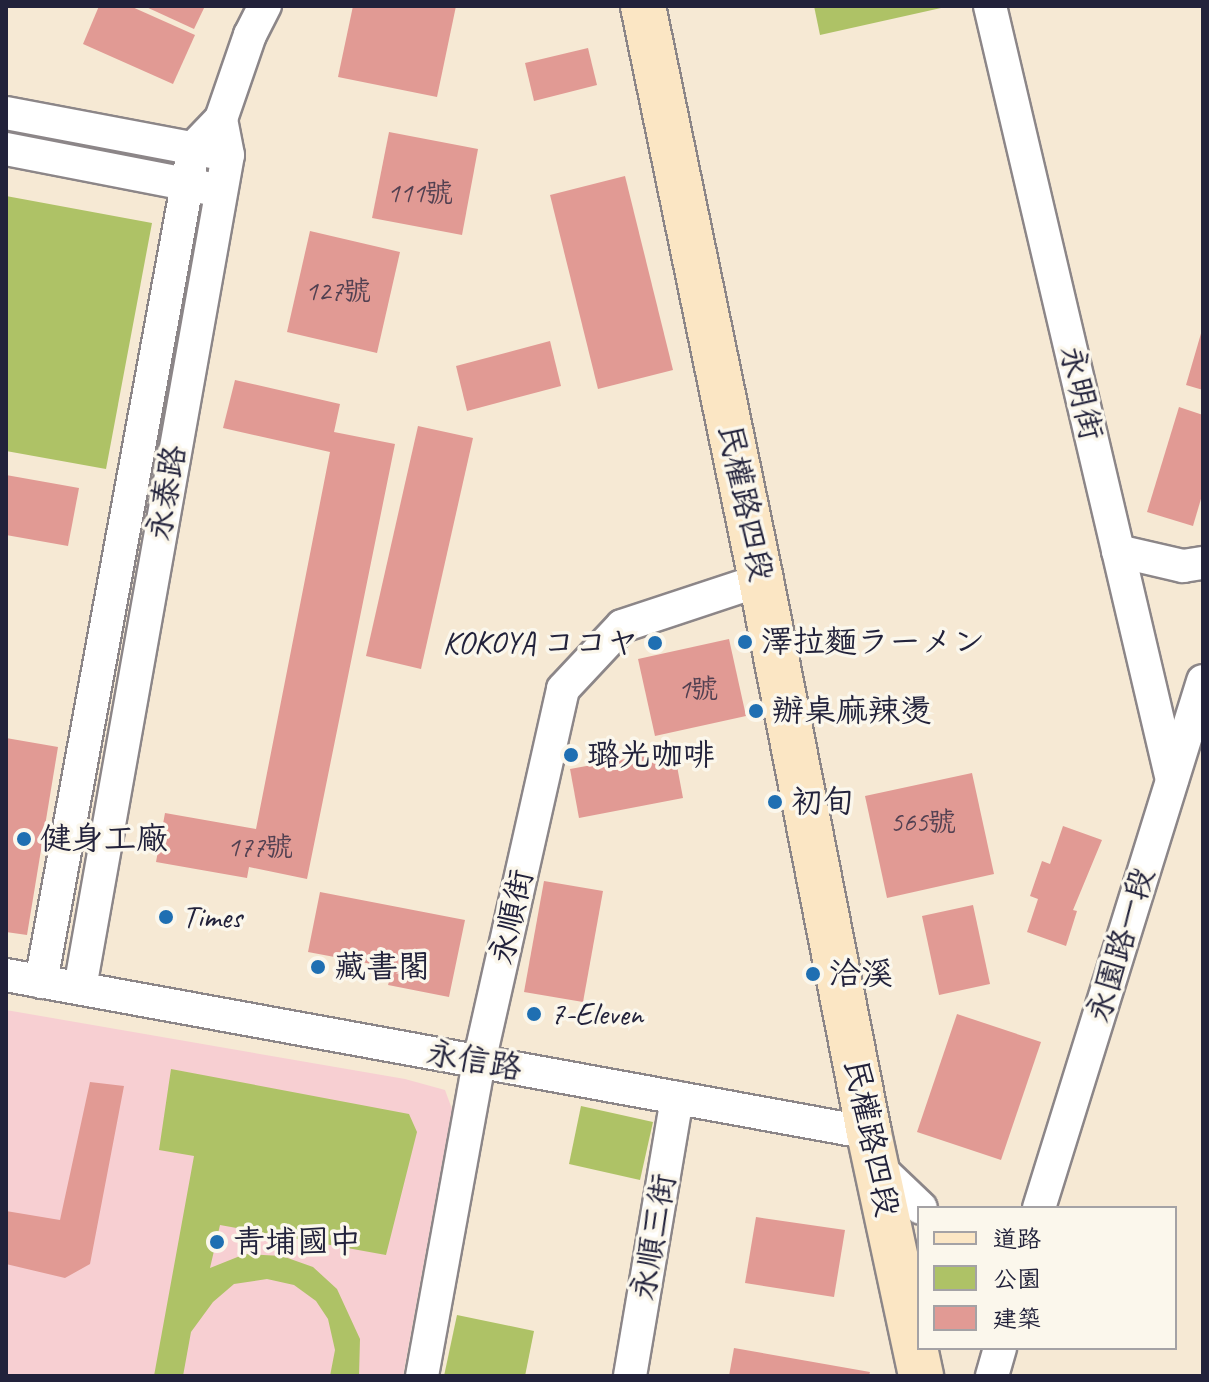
<!DOCTYPE html>
<meta charset="utf-8">
<style>
body{margin:0}
#map{position:relative;width:1209px;height:1382px;overflow:hidden;background:#f6e9d4;font-family:Caveat,"LXGW WenKai TC","Klee One",sans-serif}
div>[style]{position:absolute}
.built>*{inset:0;background:#f7cfd2}
.green>*{inset:0;background:#aec266}
.building>*{inset:0;background:#e19a94}
.roads{filter:drop-shadow(2px 0 #8c8688) drop-shadow(-2px 0 #8c8688) drop-shadow(0 2px #8c8688) drop-shadow(0 -2px #8c8688)}
.street>*{height:32px;margin:-16px;padding:0 16px;transform-origin:16px;border-radius:16px;background:#fff}
.secondary>*{height:44px;margin:-22px;padding:0 22px;transform-origin:22px;border-radius:22px;background:#fbe6c4}
.dots>*{width:22px;height:22px;translate:-50% -50%;box-sizing:border-box;border:4px solid #fbf7ec;border-radius:50%}
span{translate:-50% -50%;white-space:nowrap;text-align:center;line-height:1.15;-webkit-text-stroke:7px #fbf7ec;paint-order:stroke}
.number-label{font-size:28px;color:#524051}
.number-label span{-webkit-text-stroke-width:0}
.street-label{font-size:32px;color:#22223b}
.poi-label{font-size:32px;color:#22223b}
.left{translate:0 -50%;text-align:left}
.right{translate:-100% -50%;text-align:right}
.frame{position:absolute;inset:0;border:8px solid #22223b;pointer-events:none}
.legend{position:absolute;left:917px;top:1206px;width:260px;height:144px;box-sizing:border-box;background:#fbf7ec;border:2px solid #a4a2a5;margin:0;padding:10px 14px;list-style:none;font-size:24px;color:#22223b}
.legend li{display:flex;align-items:center;gap:16px;height:40px}
.legend b{width:40px;border:2px solid #a4a2a5}
</style>
<div id="map">
<div class="built">
<div style="clip-path:polygon(6px 1010px,405px 1079px,445px 1090px,452px 1109px,403px 1376px,6px 1376px)"></div>
</div>
<div class="green">
<div style="clip-path:polygon(814px 6px,950px 6px,820px 35px)"></div>
<div style="clip-path:polygon(6px 196px,152px 223px,106px 469px,6px 451px)"></div>
<div style="clip-path:polygon(171px 1069px,409px 1114px,417px 1132px,386px 1255px,220px 1225px,210px 1268px,245px 1254px,282px 1256px,313px 1267px,337px 1289px,360px 1339px,359px 1376px,330px 1376px,335px 1350px,328px 1319px,316px 1301px,294px 1285px,267px 1279px,234px 1284px,213px 1302px,191px 1332px,183px 1376px,154px 1376px,194px 1156px,159px 1150px)"></div>
<div style="clip-path:polygon(581px 1106px,653px 1122px,640px 1180px,569px 1164px)"></div>
<div style="clip-path:polygon(457px 1315px,534px 1331px,525px 1376px,444px 1376px)"></div>
</div>
<div class="building">
<div style="clip-path:polygon(99px 6px,130px 6px,195px 35px,173px 84px,83px 44px)"></div>
<div style="clip-path:polygon(144px 6px,205px 6px,194px 29px)"></div>
<div style="clip-path:polygon(353px 6px,456px 6px,437px 97px,338px 77px)"></div>
<div style="clip-path:polygon(588px 48px,597px 85px,534px 101px,525px 63px)"></div>
<div style="clip-path:polygon(389px 132px,478px 149px,462px 235px,372px 218px)"></div>
<div style="clip-path:polygon(625px 176px,673px 370px,598px 389px,550px 195px)"></div>
<div style="clip-path:polygon(310px 231px,400px 252px,377px 353px,287px 332px)"></div>
<div style="clip-path:polygon(1202px 330px,1203px 330px,1203px 390px,1186px 385px)"></div>
<div style="clip-path:polygon(550px 341px,561px 386px,467px 411px,456px 366px)"></div>
<div style="clip-path:polygon(235px 380px,340px 404px,334px 432px,395px 444px,307px 879px,249px 867px,247px 878px,156px 862px,165px 813px,256px 829px,330px 452px,223px 428px)"></div>
<div style="clip-path:polygon(1179px 407px,1203px 415px,1203px 492px,1193px 526px,1147px 512px)"></div>
<div style="clip-path:polygon(418px 426px,473px 438px,421px 669px,366px 656px)"></div>
<div style="clip-path:polygon(6px 475px,79px 488px,68px 546px,6px 535px)"></div>
<div style="clip-path:polygon(729px 639px,746px 716px,655px 736px,638px 659px)"></div>
<div style="clip-path:polygon(6px 738px,58px 747px,27px 935px,6px 932px)"></div>
<div style="clip-path:polygon(674px 750px,683px 798px,579px 818px,570px 769px)"></div>
<div style="clip-path:polygon(972px 773px,994px 874px,887px 898px,865px 796px)"></div>
<div style="clip-path:polygon(1063px 826px,1102px 840px,1073px 910px,1077px 911px,1066px 946px,1027px 932px,1038px 899px,1030px 896px,1042px 861px,1050px 864px)"></div>
<div style="clip-path:polygon(544px 881px,603px 891px,583px 1002px,524px 992px)"></div>
<div style="clip-path:polygon(320px 892px,465px 920px,449px 997px,388px 985px,393px 968px,308px 952px)"></div>
<div style="clip-path:polygon(973px 905px,990px 984px,939px 995px,922px 916px)"></div>
<div style="clip-path:polygon(957px 1014px,1041px 1042px,1001px 1160px,917px 1132px)"></div>
<div style="clip-path:polygon(90px 1082px,124px 1086px,90px 1264px,65px 1278px,6px 1264px,6px 1211px,60px 1220px)"></div>
<div style="clip-path:polygon(756px 1217px,845px 1230px,834px 1297px,745px 1283px)"></div>
<div style="clip-path:polygon(734px 1348px,870px 1372px,869px 1376px,729px 1376px)"></div>
</div>
<div class="roads">
<div class="street">
<div style="left:990px;top:6px;width:795px;rotate:76.77deg"></div>
<div style="left:6px;top:113px;width:211px;rotate:10.7deg"></div>
<div style="left:6px;top:149px;width:204px;rotate:11deg"></div>
<div style="left:1118px;top:551px;width:67px;rotate:13deg"></div>
<div style="left:1183px;top:566px;width:20px;rotate:-9deg"></div>
<div style="left:6px;top:975px;width:877px;rotate:10.37deg"></div>
<div style="left:41px;top:982px;width:849px;rotate:-79.62deg"></div>
<div style="left:194px;top:147px;width:39px;rotate:-46deg"></div>
<div style="left:80px;top:988px;width:846px;rotate:-79.93deg"></div>
<div style="left:228px;top:155px;width:37px;rotate:-101deg"></div>
<div style="left:221px;top:119px;width:89px;rotate:-71deg"></div>
<div style="left:250px;top:35px;width:33px;rotate:-63deg"></div>
<div style="left:876px;top:1165px;width:62px;rotate:43.7deg"></div>
<div style="left:1039px;top:1208px;width:552px;rotate:-72.71deg"></div>
<div style="left:422px;top:1376px;width:319px;rotate:-79.7deg"></div>
<div style="left:479px;top:1062px;width:382px;rotate:-77.3deg"></div>
<div style="left:563px;top:689px;width:86px;rotate:-46.9deg"></div>
<div style="left:622px;top:626px;width:146px;rotate:-18.3deg"></div>
<div style="left:630px;top:1376px;width:282px;rotate:-80.4deg"></div>
<div style="left:992px;top:1376px;width:29px;rotate:-74deg"></div>
</div>
<div class="secondary">
<div style="left:643px;top:6px;width:586px;rotate:78.38deg"></div>
<div style="left:761px;top:580px;width:563px;rotate:78.95deg"></div>
<div style="left:869px;top:1133px;width:249px;rotate:77.9deg"></div>
</div>
</div>
<div class="dots">
<div style="left:745px;top:642px;background:#1f6fb2"></div>
<div style="left:655px;top:643px;background:#1f6fb2"></div>
<div style="left:756px;top:711px;background:#1f6fb2"></div>
<div style="left:571px;top:755px;background:#1f6fb2"></div>
<div style="left:775px;top:802px;background:#1f6fb2"></div>
<div style="left:24px;top:839px;background:#1f6fb2"></div>
<div style="left:166px;top:917px;background:#1f6fb2"></div>
<div style="left:318px;top:967px;background:#1f6fb2"></div>
<div style="left:813px;top:974px;background:#1f6fb2"></div>
<div style="left:534px;top:1014px;background:#1f6fb2"></div>
<div style="left:217px;top:1242px;background:#1f6fb2"></div>
</div>
<div class="number-label">
<span style="left:420px;top:193px">111號</span>
<span style="left:338px;top:291px">127號</span>
<span style="left:698px;top:689px">1號</span>
<span style="left:923px;top:822px">565號</span>
<span style="left:260px;top:847px">177號</span>
</div>
<div class="street-label">
<span style="left:1081px;top:393px;rotate:77deg">永明街</span>
<span style="left:167px;top:493px;rotate:-80deg">永泰路</span>
<span style="left:745px;top:503px;rotate:78deg">民權路四段</span>
<span style="left:512px;top:917px;rotate:-77deg">永順街</span>
<span style="left:1121px;top:945px;rotate:-73deg">永園路一段</span>
<span style="left:474px;top:1061px;rotate:10deg">永信路</span>
<span style="left:871px;top:1138px;rotate:78deg">民權路四段</span>
<span style="left:654px;top:1237px;rotate:-80deg">永順三街</span>
</div>
<div class="poi-label">
<span class="left" style="left:761px;top:642px">澤拉麵ラーメン</span>
<span class="right" style="left:639px;top:643px">KOKOYA ココヤ</span>
<span class="left" style="left:772px;top:711px">辦桌麻辣燙</span>
<span class="left" style="left:587px;top:755px">璐光咖啡</span>
<span class="left" style="left:791px;top:802px">初旬</span>
<span class="left" style="left:40px;top:839px">健身工廠</span>
<span class="left" style="left:182px;top:917px">Times</span>
<span class="left" style="left:334px;top:967px">藏書閣</span>
<span class="left" style="left:829px;top:974px">洽溪</span>
<span class="left" style="left:550px;top:1014px">7-Eleven</span>
<span class="left" style="left:233px;top:1242px">青埔國中</span>
</div>
<div class="frame"></div>
<ul class="legend">
<li><b style="height:10px;background:#fbe6c4"></b>道路</li>
<li><b style="height:22px;background:#aec266"></b>公園</li>
<li><b style="height:22px;background:#e19a94"></b>建築</li>
</ul>
</div>
